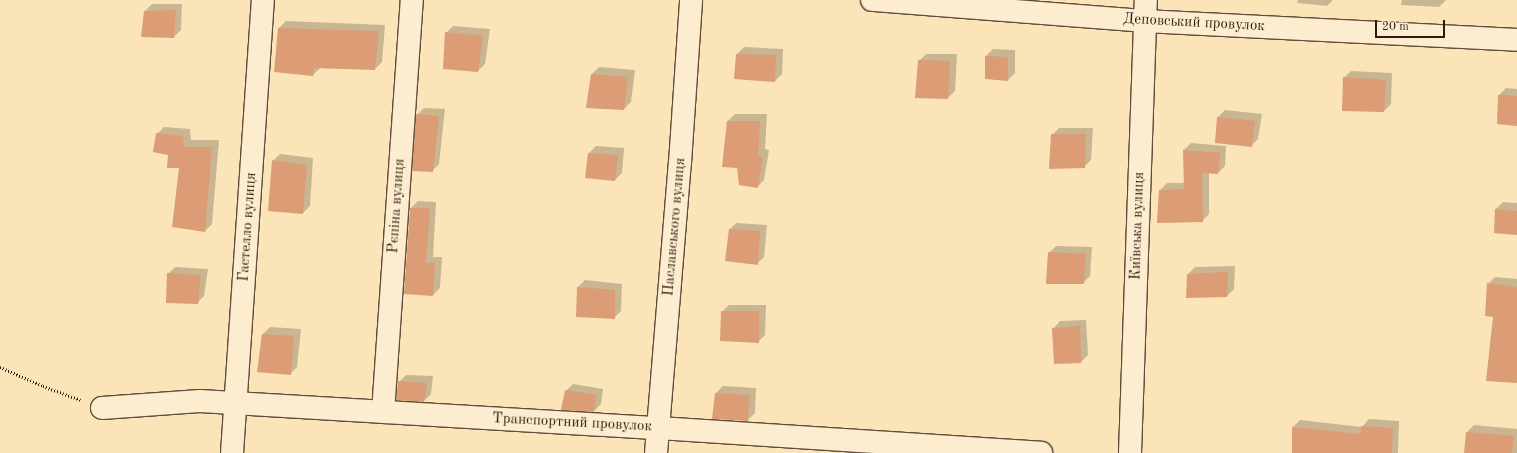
<!DOCTYPE html>
<meta charset="utf-8">
<style>
body{margin:0}
#map{position:relative;width:1517px;height:453px;overflow:hidden;background:#fbe4b7;font-family:"Old Standard TT",serif}
div>[style]{position:absolute}
.shadow>*{inset:0;background:#0003}
.building>*{inset:0;background:#db9c76}
.path>*{height:2.5px;margin-top:-1.25px;transform-origin:0;background:repeating-linear-gradient(90deg,#2e1a0f 0 1px,transparent 0 3px)}
.roads{filter:drop-shadow(1px 0 #614c39) drop-shadow(-1px 0 #614c39) drop-shadow(0 1px #614c39) drop-shadow(0 -1px #614c39)}
.minor>*{height:22px;margin:-11px;padding:0 11px;transform-origin:11px;border-radius:11px;background:#fcedd0}
span{translate:-50% -50%;white-space:nowrap;text-align:center;line-height:1.15;-webkit-text-stroke:3.5px #fcedd0;paint-order:stroke}
.street-label{font-size:15px;color:#2e1a0f}
.scale{position:absolute;left:1375px;top:20px;width:70px;height:18px;box-sizing:border-box;border:2px solid #2e1a0f;border-top:0;padding-left:5px;font-size:12px;line-height:14px;white-space:nowrap;color:#2e1a0f;-webkit-text-stroke:3px #fcedd0;paint-order:stroke}
</style>
<div id="map">
<div class="shadow">
<div style="clip-path:polygon(1298px 0,1333px 0,1327px 6px,1297px 3px)"></div>
<div style="clip-path:polygon(1402px 0,1446px 0,1439px 7px,1401px 5px)"></div>
<div style="clip-path:polygon(152px 4px,182px 4px,181px 30px,174px 37px,145px 11px)"></div>
<div style="clip-path:polygon(286px 21px,385px 25px,382px 62px,375px 69px,320px 68px,313px 75px,279px 28px)"></div>
<div style="clip-path:polygon(453px 26px,490px 29px,485px 64px,478px 71px,446px 33px)"></div>
<div style="clip-path:polygon(744px 47px,783px 49px,782px 74px,775px 81px,737px 54px)"></div>
<div style="clip-path:polygon(993px 49px,1015px 50px,1015px 73px,1008px 80px,986px 56px)"></div>
<div style="clip-path:polygon(926px 54px,957px 54px,955px 91px,948px 98px,919px 61px)"></div>
<div style="clip-path:polygon(599px 67px,635px 70px,631px 102px,624px 109px,587px 107px,592px 74px)"></div>
<div style="clip-path:polygon(1351px 71px,1392px 73px,1391px 104px,1384px 111px,1344px 78px)"></div>
<div style="clip-path:polygon(1506px 88px,1517px 89px,1517px 125px,1499px 95px)"></div>
<div style="clip-path:polygon(424px 108px,445px 109px,439px 164px,432px 171px,417px 115px)"></div>
<div style="clip-path:polygon(1225px 110px,1262px 114px,1258px 139px,1251px 146px,1218px 117px)"></div>
<div style="clip-path:polygon(735px 114px,767px 114px,765px 149px,769px 150px,764px 180px,757px 187px,728px 121px)"></div>
<div style="clip-path:polygon(164px 127px,190px 129px,191px 140px,219px 140px,212px 224px,205px 231px,180px 168px,169px 154px,157px 134px)"></div>
<div style="clip-path:polygon(1059px 128px,1093px 128px,1091px 160px,1084px 167px,1052px 135px)"></div>
<div style="clip-path:polygon(1191px 143px,1226px 146px,1225px 166px,1218px 173px,1209px 172px,1209px 214px,1202px 221px,1160px 190px,1167px 183px,1185px 183px,1184px 150px)"></div>
<div style="clip-path:polygon(596px 146px,624px 148px,622px 173px,615px 180px,589px 153px)"></div>
<div style="clip-path:polygon(280px 154px,313px 158px,310px 206px,303px 213px,273px 161px)"></div>
<div style="clip-path:polygon(418px 201px,436px 202px,433px 257px,442px 257px,440px 288px,433px 295px,405px 293px,411px 208px)"></div>
<div style="clip-path:polygon(1503px 202px,1517px 203px,1517px 234px,1496px 209px)"></div>
<div style="clip-path:polygon(736px 223px,767px 225px,764px 257px,757px 264px,729px 230px)"></div>
<div style="clip-path:polygon(1056px 246px,1092px 247px,1090px 276px,1083px 283px,1049px 253px)"></div>
<div style="clip-path:polygon(1235px 266px,1234px 289px,1227px 296px,1188px 274px,1195px 267px)"></div>
<div style="clip-path:polygon(175px 267px,208px 269px,204px 296px,197px 303px,168px 274px)"></div>
<div style="clip-path:polygon(1495px 277px,1517px 279px,1517px 381px,1494px 316px,1488px 284px)"></div>
<div style="clip-path:polygon(585px 280px,622px 284px,621px 311px,614px 318px,577px 316px,578px 287px)"></div>
<div style="clip-path:polygon(729px 305px,766px 305px,765px 335px,758px 342px,722px 312px)"></div>
<div style="clip-path:polygon(1086px 320px,1088px 355px,1081px 362px,1055px 363px,1054px 328px,1060px 321px)"></div>
<div style="clip-path:polygon(270px 327px,301px 329px,297px 367px,290px 374px,258px 371px,263px 334px)"></div>
<div style="clip-path:polygon(406px 375px,433px 376px,431px 394px,424px 401px,399px 382px)"></div>
<div style="clip-path:polygon(573px 384px,603px 389px,601px 404px,594px 411px,566px 391px)"></div>
<div style="clip-path:polygon(723px 386px,756px 388px,755px 413px,748px 420px,716px 393px)"></div>
<div style="clip-path:polygon(1369px 419px,1399px 421px,1398px 453px,1293px 453px,1293px 427px,1300px 420px,1362px 427px)"></div>
<div style="clip-path:polygon(1474px 425px,1517px 429px,1517px 453px,1465px 453px,1467px 432px)"></div>
</div>
<div class="building">
<div style="clip-path:polygon(176px 10px,174px 38px,141px 37px,144px 11px)"></div>
<div style="clip-path:polygon(278px 28px,379px 31px,375px 70px,314px 68px,313px 76px,274px 72px)"></div>
<div style="clip-path:polygon(445px 32px,483px 36px,478px 72px,443px 69px)"></div>
<div style="clip-path:polygon(736px 54px,776px 55px,775px 82px,734px 79px)"></div>
<div style="clip-path:polygon(985px 56px,1008px 57px,1008px 81px,985px 79px)"></div>
<div style="clip-path:polygon(918px 60px,950px 61px,948px 99px,915px 98px)"></div>
<div style="clip-path:polygon(591px 74px,628px 77px,624px 110px,586px 108px)"></div>
<div style="clip-path:polygon(1343px 77px,1386px 80px,1384px 112px,1342px 111px)"></div>
<div style="clip-path:polygon(1498px 95px,1517px 96px,1517px 126px,1497px 124px)"></div>
<div style="clip-path:polygon(416px 114px,439px 116px,433px 172px,412px 171px)"></div>
<div style="clip-path:polygon(1217px 117px,1255px 121px,1252px 147px,1215px 143px)"></div>
<div style="clip-path:polygon(727px 121px,760px 121px,758px 156px,763px 157px,758px 188px,739px 185px,737px 168px,722px 167px)"></div>
<div style="clip-path:polygon(156px 133px,183px 136px,184px 147px,212px 147px,205px 232px,172px 227px,179px 168px,167px 168px,168px 155px,153px 152px)"></div>
<div style="clip-path:polygon(1051px 134px,1086px 134px,1085px 168px,1049px 169px)"></div>
<div style="clip-path:polygon(1183px 150px,1220px 153px,1218px 174px,1202px 173px,1203px 222px,1157px 223px,1159px 190px,1184px 189px)"></div>
<div style="clip-path:polygon(588px 153px,618px 155px,615px 181px,585px 178px)"></div>
<div style="clip-path:polygon(272px 160px,307px 165px,303px 214px,268px 211px)"></div>
<div style="clip-path:polygon(410px 208px,430px 208px,426px 263px,435px 263px,433px 296px,404px 294px)"></div>
<div style="clip-path:polygon(1495px 209px,1517px 211px,1517px 235px,1494px 233px)"></div>
<div style="clip-path:polygon(729px 229px,760px 231px,758px 265px,725px 261px)"></div>
<div style="clip-path:polygon(1048px 252px,1086px 254px,1084px 284px,1046px 284px)"></div>
<div style="clip-path:polygon(1228px 272px,1227px 297px,1186px 298px,1187px 274px)"></div>
<div style="clip-path:polygon(167px 273px,201px 275px,198px 304px,166px 303px)"></div>
<div style="clip-path:polygon(1487px 283px,1517px 287px,1517px 383px,1486px 381px,1493px 317px,1485px 316px)"></div>
<div style="clip-path:polygon(577px 287px,615px 290px,615px 319px,576px 317px)"></div>
<div style="clip-path:polygon(721px 311px,759px 311px,759px 343px,720px 341px)"></div>
<div style="clip-path:polygon(1080px 326px,1081px 363px,1054px 364px,1052px 328px)"></div>
<div style="clip-path:polygon(262px 334px,294px 336px,291px 375px,257px 372px)"></div>
<div style="clip-path:polygon(398px 381px,427px 383px,424px 402px,396px 400px)"></div>
<div style="clip-path:polygon(565px 390px,596px 395px,594px 412px,561px 410px)"></div>
<div style="clip-path:polygon(715px 393px,749px 395px,748px 421px,712px 419px)"></div>
<div style="clip-path:polygon(1361px 426px,1393px 428px,1392px 453px,1292px 453px,1292px 427px,1361px 434px)"></div>
<div style="clip-path:polygon(1466px 432px,1514px 436px,1512px 453px,1464px 453px)"></div>
</div>
<div class="path">
<div style="left:0;top:367px;width:47px;rotate:23.8deg"></div>
<div style="left:43px;top:386px;width:40px;rotate:20.2deg"></div>
</div>
<div class="roads">
<div class="minor">
<div style="left:872px;top:0;width:274px;rotate:4.4deg"></div>
<div style="left:1145px;top:21px;width:372px;rotate:2.9deg"></div>
<div style="left:102px;top:408px;width:98px;rotate:-4.1deg"></div>
<div style="left:200px;top:401px;width:459px;rotate:3.4deg"></div>
<div style="left:658px;top:428px;width:384px;rotate:3.7deg"></div>
<div style="left:383px;top:412px;width:413px;rotate:-86deg"></div>
<div style="left:232px;top:453px;width:454px;rotate:-86.1deg"></div>
<div style="left:656px;top:453px;width:291px;rotate:-85.3deg"></div>
<div style="left:680px;top:163px;width:163px;rotate:-86.1deg"></div>
<div style="left:1130px;top:453px;width:453px;rotate:-88deg"></div>
</div>
</div>
<div class="street-label">
<span style="left:1194px;top:23px;rotate:3deg">Деповський провулок</span>
<span style="left:397px;top:206px;rotate:-86deg">Рєпіна вулиця</span>
<span style="left:1138px;top:226px;rotate:-88deg">Київська вулиця</span>
<span style="left:248px;top:227px;rotate:-86deg">Гастелло вулиця</span>
<span style="left:675px;top:227px;rotate:-85deg">Паславського вулиця</span>
<span style="left:572px;top:423px;rotate:3deg">Транспортний провулок</span>
</div>
<div class="scale">20 m</div>
</div>
